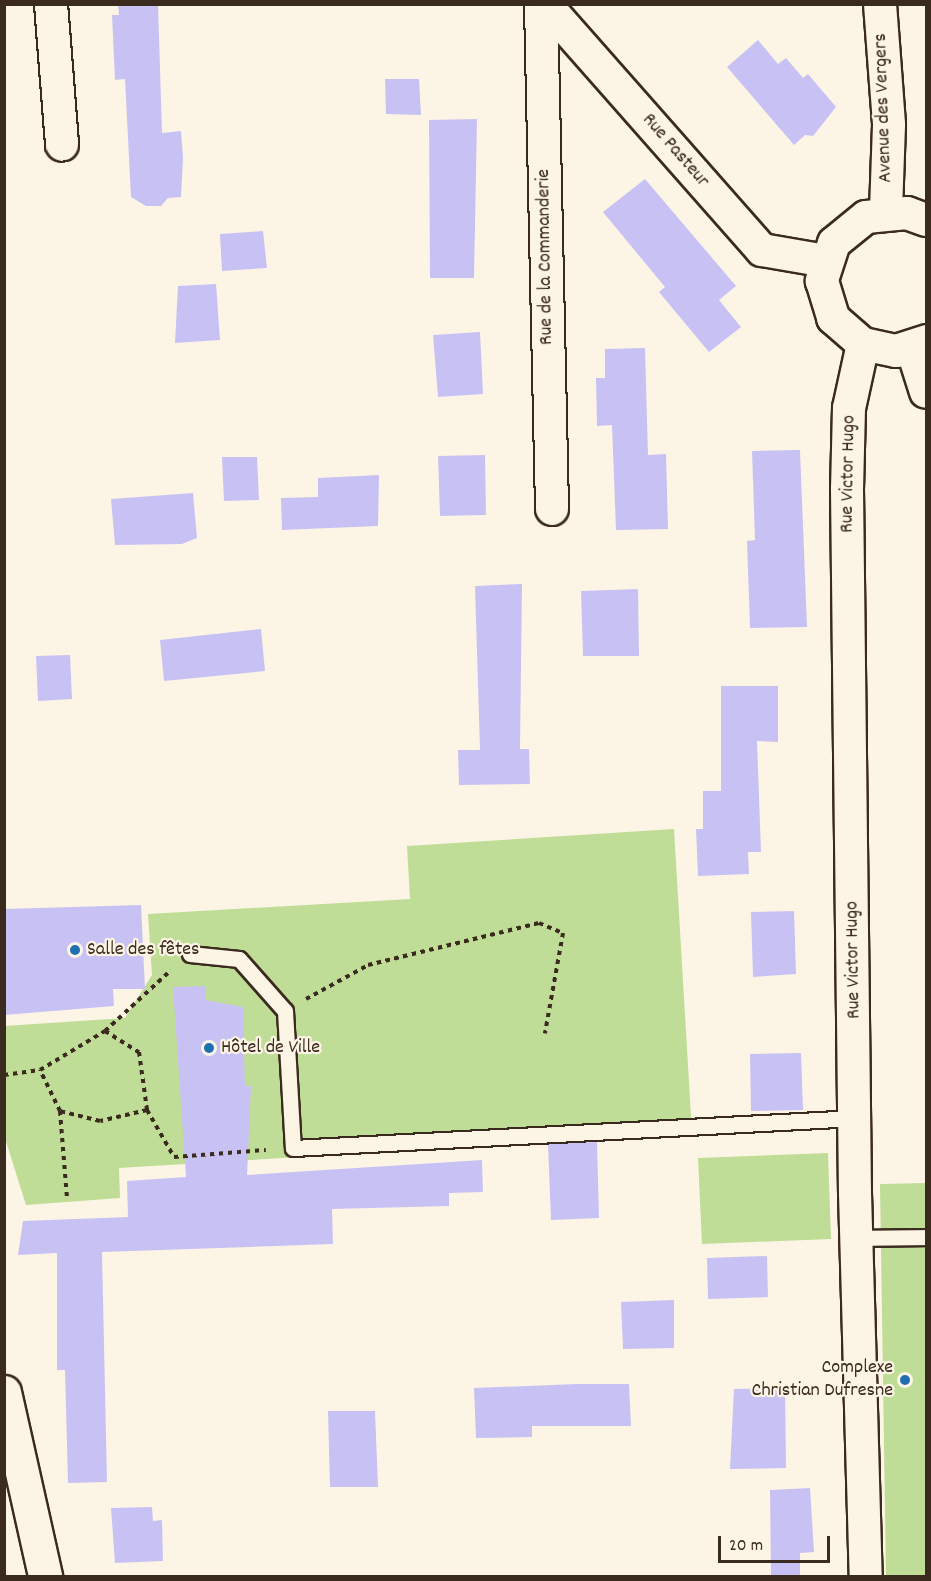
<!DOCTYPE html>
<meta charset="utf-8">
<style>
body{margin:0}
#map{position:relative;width:931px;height:1581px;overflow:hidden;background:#fcf5e5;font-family:Dekko,sans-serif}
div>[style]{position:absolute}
.green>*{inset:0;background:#bfdd96}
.building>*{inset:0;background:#c8c2f4}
.path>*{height:4px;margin-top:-2px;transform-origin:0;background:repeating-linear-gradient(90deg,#3b2a1e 0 4.5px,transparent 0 9px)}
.roads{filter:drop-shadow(2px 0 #3b2a1e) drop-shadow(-2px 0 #3b2a1e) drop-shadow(0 2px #3b2a1e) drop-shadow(0 -2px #3b2a1e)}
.lane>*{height:15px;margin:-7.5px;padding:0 7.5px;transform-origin:7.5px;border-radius:7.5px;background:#fcf5e5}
.street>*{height:32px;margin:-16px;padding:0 16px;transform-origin:16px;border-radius:16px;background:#fcf5e5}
.secondary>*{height:33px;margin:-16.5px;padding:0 16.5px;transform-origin:16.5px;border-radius:16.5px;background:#fcf5e5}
.dots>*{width:16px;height:16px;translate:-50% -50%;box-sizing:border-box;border:3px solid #fcf5e5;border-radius:50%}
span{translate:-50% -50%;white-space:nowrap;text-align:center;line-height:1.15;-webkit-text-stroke:4.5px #fcf5e5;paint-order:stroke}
.street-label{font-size:20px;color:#3b2a1e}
.poi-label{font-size:20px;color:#3b2a1e}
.left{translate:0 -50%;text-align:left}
.right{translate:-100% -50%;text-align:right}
.frame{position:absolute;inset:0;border:6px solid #3b2a1e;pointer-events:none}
.scale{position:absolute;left:718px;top:1536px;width:112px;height:27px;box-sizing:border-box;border:3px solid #3b2a1e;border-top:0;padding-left:8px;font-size:18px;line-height:21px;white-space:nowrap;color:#3b2a1e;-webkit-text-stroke:4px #fcf5e5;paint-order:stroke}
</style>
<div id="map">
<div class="green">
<div style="clip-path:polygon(674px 829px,692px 1133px,119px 1168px,120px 1198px,26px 1205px,5px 1138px,4px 1026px,125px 1018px,152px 975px,148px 914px,410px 899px,407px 846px)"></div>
<div style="clip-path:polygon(828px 1153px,831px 1239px,702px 1244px,698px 1158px)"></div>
<div style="clip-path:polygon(926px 1183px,926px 1576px,886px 1576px,880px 1184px)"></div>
</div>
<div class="building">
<div style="clip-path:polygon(118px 4px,158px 4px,162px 133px,181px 131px,183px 157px,181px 197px,168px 198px,161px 206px,146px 206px,131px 197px,125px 79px,115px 80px,112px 15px,119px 15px)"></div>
<div style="clip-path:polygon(758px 40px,778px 64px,786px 58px,803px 78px,808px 74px,836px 107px,813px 136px,805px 135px,794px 145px,727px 67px)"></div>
<div style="clip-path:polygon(385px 79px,419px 79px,421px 115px,386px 114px)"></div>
<div style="clip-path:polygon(477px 119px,474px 278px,430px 278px,429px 120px)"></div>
<div style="clip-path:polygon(645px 179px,736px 286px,719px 300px,741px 327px,709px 352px,659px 292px,665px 287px,603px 212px)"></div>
<div style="clip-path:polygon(263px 231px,267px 268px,222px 271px,220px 234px)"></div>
<div style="clip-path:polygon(216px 284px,220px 340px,175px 343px,178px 286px)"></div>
<div style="clip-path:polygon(480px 332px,483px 394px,438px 397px,433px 335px)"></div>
<div style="clip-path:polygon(645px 348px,648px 455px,666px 454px,668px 529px,616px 530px,612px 425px,597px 426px,596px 378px,605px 378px,605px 349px)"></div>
<div style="clip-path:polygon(800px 450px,807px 627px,750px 628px,747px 541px,755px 540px,752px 451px)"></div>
<div style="clip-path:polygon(485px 455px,486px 515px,440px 516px,438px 456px)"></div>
<div style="clip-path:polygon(222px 457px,257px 457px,259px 500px,224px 501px)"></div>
<div style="clip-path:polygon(379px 475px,378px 526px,282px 530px,281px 498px,318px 497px,318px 478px)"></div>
<div style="clip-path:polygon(193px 493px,197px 538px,182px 544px,115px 545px,111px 499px)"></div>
<div style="clip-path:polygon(522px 584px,520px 749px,529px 749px,530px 784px,459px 785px,458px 750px,480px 750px,475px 586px)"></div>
<div style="clip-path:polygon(638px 589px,639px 656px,583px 656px,581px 591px)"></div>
<div style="clip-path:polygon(261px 629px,265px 671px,164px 681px,160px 640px)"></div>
<div style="clip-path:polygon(70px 655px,72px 699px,38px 701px,36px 656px)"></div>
<div style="clip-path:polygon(721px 686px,778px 686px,778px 742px,757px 741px,761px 852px,748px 852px,749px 874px,698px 876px,696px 829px,703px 829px,703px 791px,721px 791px)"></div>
<div style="clip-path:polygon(141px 905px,145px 989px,113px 989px,114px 1006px,4px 1015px,4px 909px)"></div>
<div style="clip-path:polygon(794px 911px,796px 974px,753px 977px,751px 912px)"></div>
<div style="clip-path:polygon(206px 986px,206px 1000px,243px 1007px,245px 1086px,251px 1086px,247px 1175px,482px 1160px,483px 1192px,449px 1193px,449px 1206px,332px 1209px,333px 1244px,102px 1252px,107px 1482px,68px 1483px,65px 1370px,57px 1370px,57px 1253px,18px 1255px,23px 1221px,128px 1217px,127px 1181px,186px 1177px,173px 987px)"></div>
<div style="clip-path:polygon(801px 1053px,803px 1110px,751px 1111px,750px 1054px)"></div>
<div style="clip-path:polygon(597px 1142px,599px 1218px,551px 1220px,548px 1144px)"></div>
<div style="clip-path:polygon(767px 1256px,768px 1297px,708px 1299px,707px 1258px)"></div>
<div style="clip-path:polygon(674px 1300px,674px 1348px,623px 1349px,621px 1302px)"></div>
<div style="clip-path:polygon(577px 1384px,629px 1384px,631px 1426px,532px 1426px,532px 1437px,476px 1438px,474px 1388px)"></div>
<div style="clip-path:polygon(785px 1388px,786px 1468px,730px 1469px,734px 1389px)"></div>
<div style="clip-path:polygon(328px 1411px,375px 1411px,378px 1487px,330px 1487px)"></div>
<div style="clip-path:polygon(810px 1488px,814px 1552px,800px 1553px,800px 1575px,771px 1576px,770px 1490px)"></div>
<div style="clip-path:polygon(152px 1507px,153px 1521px,162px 1520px,163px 1561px,115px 1563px,111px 1508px)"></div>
</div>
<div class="path">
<div style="left:306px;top:999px;width:71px;rotate:-28.7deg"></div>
<div style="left:368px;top:965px;width:176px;rotate:-13.8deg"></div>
<div style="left:539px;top:923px;width:26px;rotate:23deg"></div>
<div style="left:563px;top:933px;width:102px;rotate:100.2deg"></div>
<div style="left:105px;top:1031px;width:90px;rotate:-42.7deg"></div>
<div style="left:4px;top:1075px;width:36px;rotate:-8deg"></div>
<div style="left:40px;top:1070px;width:76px;rotate:-31deg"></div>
<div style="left:105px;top:1031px;width:40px;rotate:32deg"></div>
<div style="left:139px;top:1052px;width:59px;rotate:82.1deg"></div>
<div style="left:147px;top:1110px;width:48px;rotate:166.8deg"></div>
<div style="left:100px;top:1121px;width:41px;rotate:-166deg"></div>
<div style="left:60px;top:1111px;width:46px;rotate:-116deg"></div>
<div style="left:147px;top:1110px;width:54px;rotate:60.1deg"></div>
<div style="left:174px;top:1157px;width:92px;rotate:-4.4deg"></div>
<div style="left:60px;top:1111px;width:87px;rotate:85.4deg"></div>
</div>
<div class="roads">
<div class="lane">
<div style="left:190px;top:954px;width:49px;rotate:5.8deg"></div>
<div style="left:239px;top:959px;width:69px;rotate:48.5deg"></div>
<div style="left:285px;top:1011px;width:137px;rotate:86.7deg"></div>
<div style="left:293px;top:1148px;width:564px;rotate:-3.05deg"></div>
<div style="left:856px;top:1238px;width:70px;rotate:-0.8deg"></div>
</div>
<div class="street">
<div style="left:51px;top:4px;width:141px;rotate:85.5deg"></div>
<div style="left:541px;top:4px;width:505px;rotate:88.75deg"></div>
<div style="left:545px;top:4px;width:328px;rotate:48.6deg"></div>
<div style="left:762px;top:250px;width:65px;rotate:9.8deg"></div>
<div style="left:880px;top:4px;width:121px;rotate:85.7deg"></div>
<div style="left:889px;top:125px;width:87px;rotate:92deg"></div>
<div style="left:926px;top:220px;width:20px;rotate:-160deg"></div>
<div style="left:907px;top:213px;width:41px;rotate:174.4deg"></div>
<div style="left:866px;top:217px;width:41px;rotate:140.9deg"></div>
<div style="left:834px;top:243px;width:40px;rotate:108deg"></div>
<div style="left:822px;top:281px;width:39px;rotate:73deg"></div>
<div style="left:833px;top:318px;width:40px;rotate:41deg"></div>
<div style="left:863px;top:344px;width:34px;rotate:12deg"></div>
<div style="left:896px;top:351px;width:32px;rotate:-18deg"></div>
<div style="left:863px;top:344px;width:66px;rotate:102.3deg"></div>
<div style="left:849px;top:408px;width:81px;rotate:91.4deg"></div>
<div style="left:847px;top:489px;width:704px;rotate:89.35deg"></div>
<div style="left:855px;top:1193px;width:383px;rotate:88.4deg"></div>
<div style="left:912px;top:348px;width:46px;rotate:72.3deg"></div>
</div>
<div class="secondary">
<div style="left:4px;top:1392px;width:189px;rotate:77.4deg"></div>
</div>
</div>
<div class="dots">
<div style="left:75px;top:950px;background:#1f6fb2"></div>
<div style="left:209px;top:1048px;background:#1f6fb2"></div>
<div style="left:905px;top:1380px;background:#1f6fb2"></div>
</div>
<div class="street-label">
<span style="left:884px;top:108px;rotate:-92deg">Avenue des Vergers</span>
<span style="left:675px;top:151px;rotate:49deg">Rue Pasteur</span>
<span style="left:546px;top:257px;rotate:-91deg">Rue de la Commanderie</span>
<span style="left:849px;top:474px;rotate:-89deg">Rue Victor Hugo</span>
<span style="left:854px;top:960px;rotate:-91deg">Rue Victor Hugo</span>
</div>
<div class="poi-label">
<span class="left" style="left:87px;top:950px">Salle des fêtes</span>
<span class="left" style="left:221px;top:1048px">Hôtel de Ville</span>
<span class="right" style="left:893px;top:1380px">Complexe<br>Christian Dufresne</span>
</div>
<div class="frame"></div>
<div class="scale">20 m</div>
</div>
